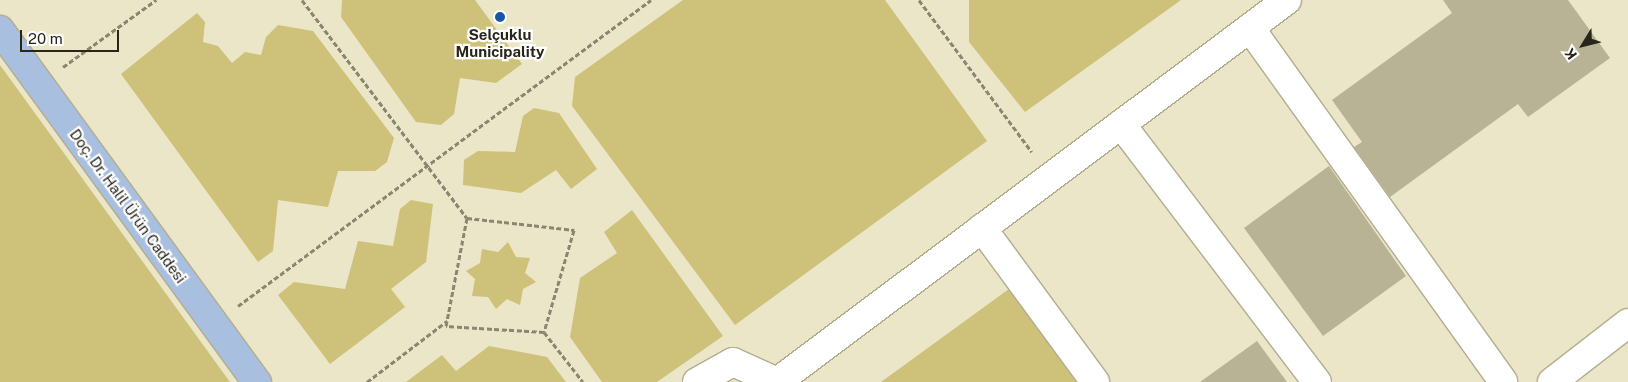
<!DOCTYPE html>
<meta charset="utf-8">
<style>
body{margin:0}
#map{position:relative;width:1628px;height:382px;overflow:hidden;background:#ebe6c7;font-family:"Public Sans",sans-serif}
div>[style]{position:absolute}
.green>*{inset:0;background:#cec17a}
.building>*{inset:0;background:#b8b395}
.path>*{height:3px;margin-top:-1.5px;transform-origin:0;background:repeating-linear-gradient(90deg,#898671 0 5px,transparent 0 7.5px)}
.roads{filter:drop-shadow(1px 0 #b2ad8f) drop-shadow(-1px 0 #b2ad8f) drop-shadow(0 1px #b2ad8f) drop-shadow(0 -1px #b2ad8f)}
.minor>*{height:28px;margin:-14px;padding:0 14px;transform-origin:14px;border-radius:14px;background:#fff}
.primary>*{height:28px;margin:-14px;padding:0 14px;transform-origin:14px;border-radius:14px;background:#a8bfe0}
.dots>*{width:14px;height:14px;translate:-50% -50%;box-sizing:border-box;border:2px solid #fff;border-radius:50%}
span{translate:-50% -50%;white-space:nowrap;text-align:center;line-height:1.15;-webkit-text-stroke:4.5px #fff;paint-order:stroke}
.poi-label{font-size:15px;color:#28261b;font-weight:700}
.street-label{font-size:15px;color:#28261b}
.north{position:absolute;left:1558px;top:20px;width:50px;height:50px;-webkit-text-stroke:4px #fff;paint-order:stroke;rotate:234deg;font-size:14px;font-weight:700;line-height:20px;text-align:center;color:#28261b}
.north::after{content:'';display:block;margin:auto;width:18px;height:22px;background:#28261b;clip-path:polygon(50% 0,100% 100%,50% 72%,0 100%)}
.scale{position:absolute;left:20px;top:30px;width:99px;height:22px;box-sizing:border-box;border:2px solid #28261b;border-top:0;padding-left:6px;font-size:15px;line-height:18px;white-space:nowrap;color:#28261b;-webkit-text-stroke:4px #fff;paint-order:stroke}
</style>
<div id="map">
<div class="green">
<div style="clip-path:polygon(342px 0,475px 0,522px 64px,496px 83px,460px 78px,454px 114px,441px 125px,416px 122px,341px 17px)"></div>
<div style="clip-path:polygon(683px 0,885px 0,987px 141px,735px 325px,572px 106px,575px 77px)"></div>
<div style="clip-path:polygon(969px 0,1181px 0,1025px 112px,969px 42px)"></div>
<div style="clip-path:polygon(197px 13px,205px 22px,203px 42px,218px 46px,232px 63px,245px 52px,261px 55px,266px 37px,278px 25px,313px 31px,394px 138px,387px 162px,375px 171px,338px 171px,328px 207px,278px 200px,273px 251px,258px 262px,121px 74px)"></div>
<div style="clip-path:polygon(0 65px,230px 382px,0 382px)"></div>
<div style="clip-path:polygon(534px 108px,559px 113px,597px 169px,571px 189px,556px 170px,521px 193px,463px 185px,464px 160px,478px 151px,515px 152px,523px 116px)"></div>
<div style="clip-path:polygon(411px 200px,433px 204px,426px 262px,391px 289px,405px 307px,330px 364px,278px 295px,294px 282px,345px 289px,358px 241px,393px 246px,400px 209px)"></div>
<div style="clip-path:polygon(632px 210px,723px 336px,657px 382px,602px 382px,570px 337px,580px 278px,617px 253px,604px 232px)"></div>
<div style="clip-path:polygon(508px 242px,516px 257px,530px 258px,525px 273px,536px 282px,523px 289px,520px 305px,507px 299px,496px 309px,488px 297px,472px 296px,475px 279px,466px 271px,480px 263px,482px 249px,498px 252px)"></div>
<div style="clip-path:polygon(1013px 286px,1083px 382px,881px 382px)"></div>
<div style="clip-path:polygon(489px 346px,547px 357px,566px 382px,406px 382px,442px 355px,456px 371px)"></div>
</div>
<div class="building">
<div style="clip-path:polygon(1443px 0,1568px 0,1610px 58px,1528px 117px,1518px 104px,1390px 197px,1354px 147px,1362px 142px,1332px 100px,1452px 13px)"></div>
<div style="clip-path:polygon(1329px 166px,1406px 276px,1323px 336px,1244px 228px)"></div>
<div style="clip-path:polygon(1257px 341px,1287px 382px,1200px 382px)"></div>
</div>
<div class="path">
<div style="left:302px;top:0;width:273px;rotate:52.9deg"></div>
<div style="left:919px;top:0;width:189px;rotate:53.4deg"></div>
<div style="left:63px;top:67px;width:115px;rotate:-35.8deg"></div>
<div style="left:467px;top:218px;width:108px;rotate:6.4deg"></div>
<div style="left:574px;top:230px;width:106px;rotate:106.4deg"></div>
<div style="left:544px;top:332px;width:98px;rotate:-176.5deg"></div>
<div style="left:446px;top:326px;width:110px;rotate:-79deg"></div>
<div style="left:238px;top:306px;width:514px;rotate:-36.54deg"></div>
<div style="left:544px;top:332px;width:63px;rotate:52deg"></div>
<div style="left:367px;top:382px;width:101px;rotate:-37.3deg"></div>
</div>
<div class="roads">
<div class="minor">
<div style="left:1250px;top:28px;width:435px;rotate:54.4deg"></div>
<div style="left:1121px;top:124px;width:324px;rotate:52.8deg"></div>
<div style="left:982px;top:228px;width:191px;rotate:53.7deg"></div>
<div style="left:697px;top:382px;width:41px;rotate:-29.1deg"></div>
<div style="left:733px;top:362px;width:48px;rotate:24.4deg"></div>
<div style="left:777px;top:382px;width:637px;rotate:-36.83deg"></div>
<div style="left:1552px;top:382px;width:96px;rotate:-37.8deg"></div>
</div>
<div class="primary">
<div style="left:0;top:30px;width:436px;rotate:53.9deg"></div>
</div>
</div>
<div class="dots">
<div style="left:500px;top:17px;background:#1b55a6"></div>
</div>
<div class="poi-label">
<span style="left:500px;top:43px">Selçuklu<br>Municipality</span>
</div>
<div class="street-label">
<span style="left:128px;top:206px;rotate:54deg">Doç. Dr. Halil Ürün Caddesi</span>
</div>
<div class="north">K</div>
<div class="scale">20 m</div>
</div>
